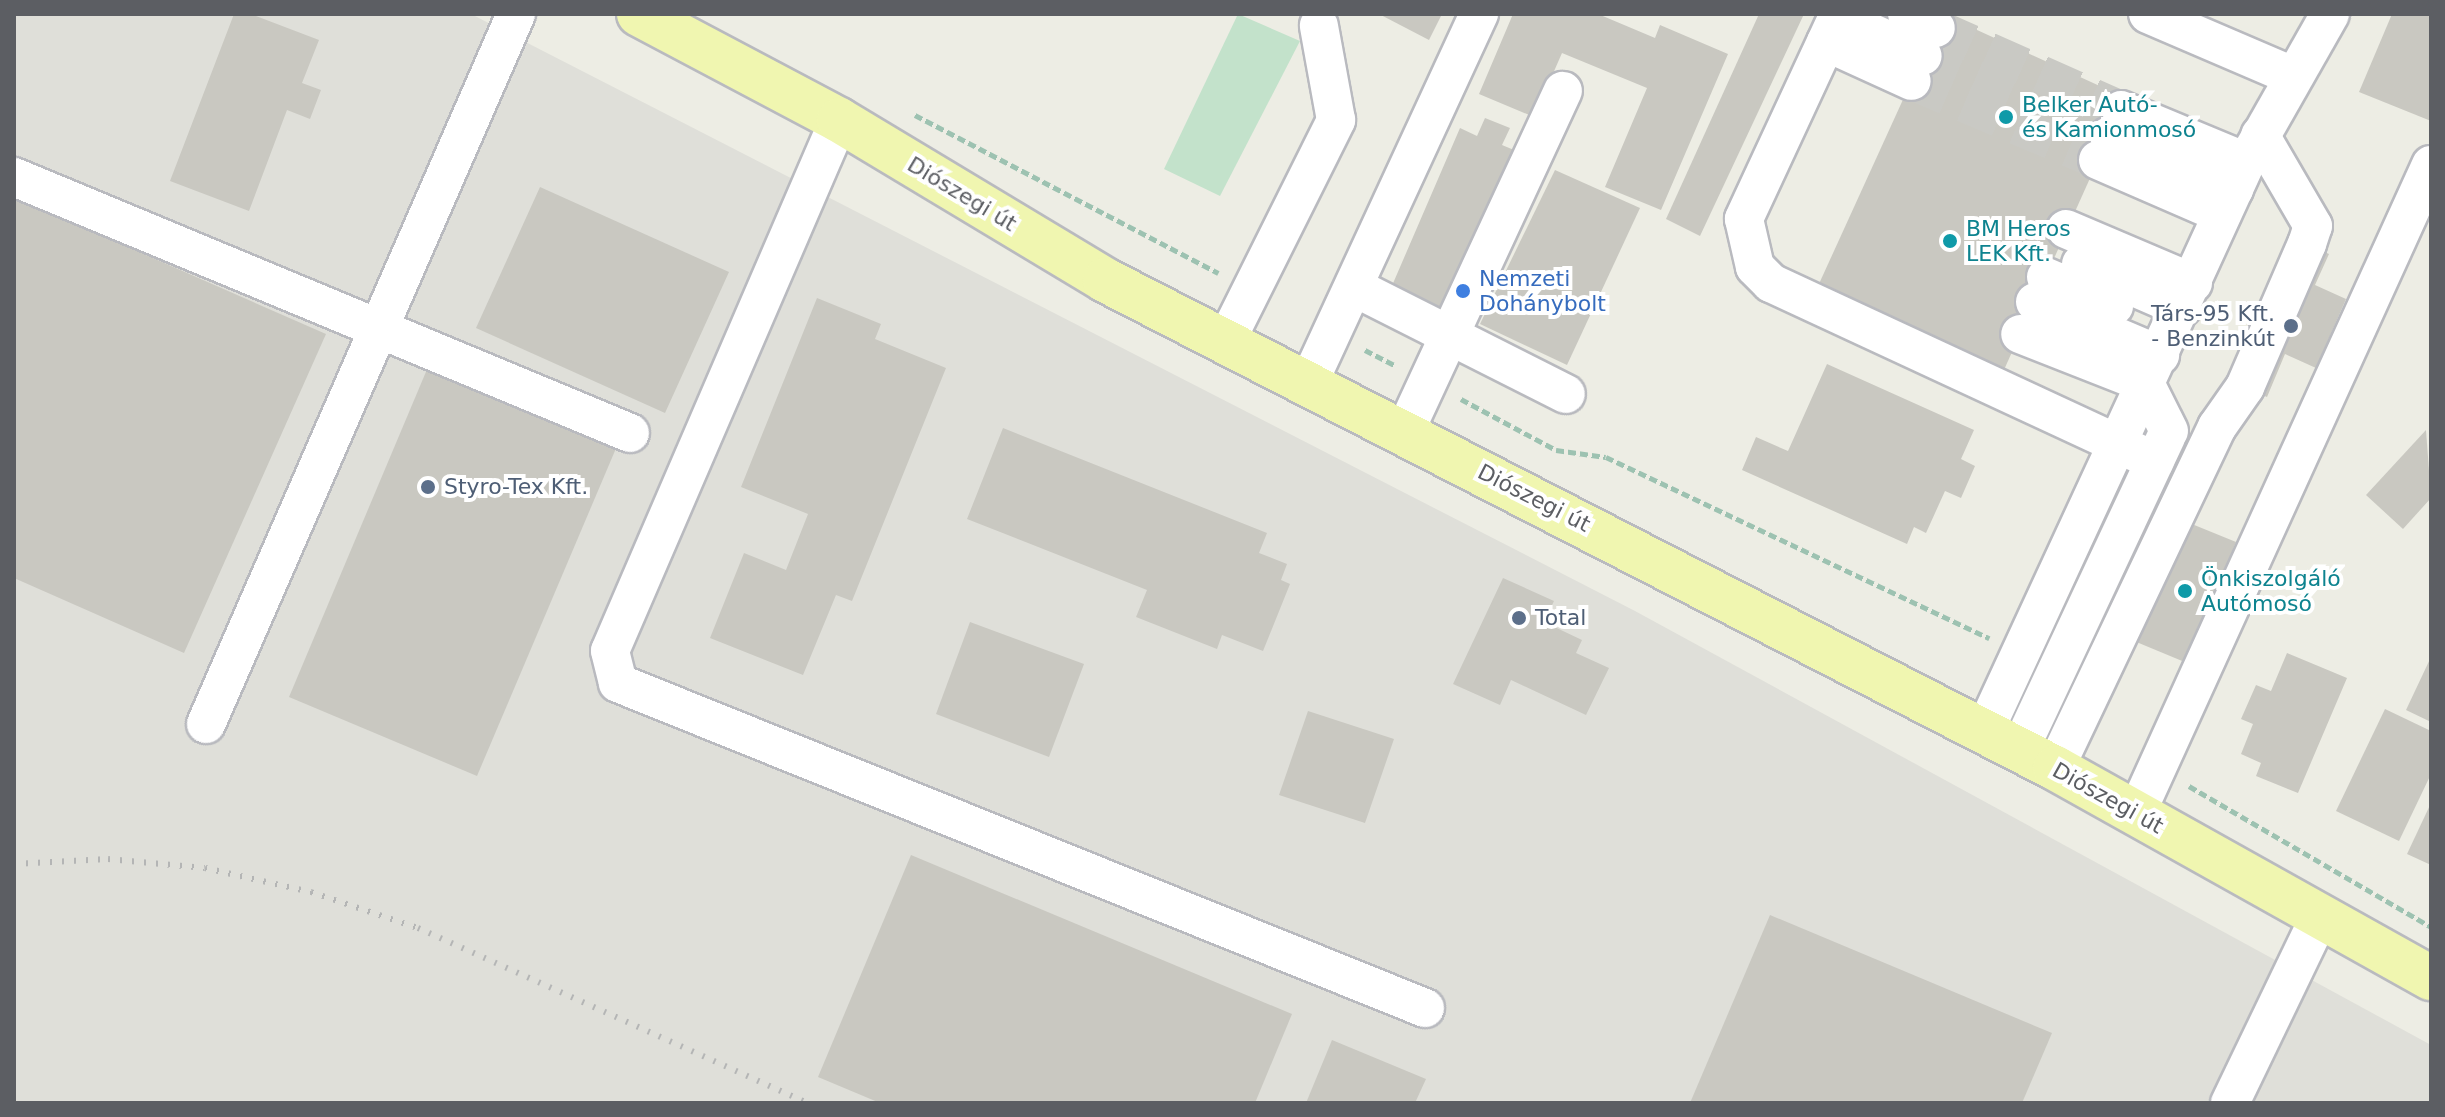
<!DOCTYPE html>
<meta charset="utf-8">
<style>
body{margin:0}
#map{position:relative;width:2445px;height:1117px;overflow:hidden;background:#edede4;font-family:"DejaVu Sans",sans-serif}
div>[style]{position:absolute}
.industrial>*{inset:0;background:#dfdfd9}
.green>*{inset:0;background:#c3e2cb}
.building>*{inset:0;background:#c9c8c1}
.minor-tunnel>*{height:38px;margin-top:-19px;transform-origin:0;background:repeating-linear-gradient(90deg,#c9c9c4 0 38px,transparent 0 57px)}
.path>*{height:5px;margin-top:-2.5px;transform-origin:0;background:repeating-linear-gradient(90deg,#9dc2b1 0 8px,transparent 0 12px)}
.roads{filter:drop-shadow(2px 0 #b9babf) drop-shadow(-2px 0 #b9babf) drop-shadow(0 2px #b9babf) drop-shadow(0 -2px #b9babf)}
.minor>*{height:38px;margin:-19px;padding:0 19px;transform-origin:19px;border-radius:19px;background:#fff}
.major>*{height:44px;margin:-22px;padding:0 22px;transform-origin:22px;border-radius:22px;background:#f0f6b0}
.rail>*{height:6px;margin-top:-3px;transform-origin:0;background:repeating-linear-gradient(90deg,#b4b5b5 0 2px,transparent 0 12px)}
.dots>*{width:22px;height:22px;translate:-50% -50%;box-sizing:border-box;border:4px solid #fff;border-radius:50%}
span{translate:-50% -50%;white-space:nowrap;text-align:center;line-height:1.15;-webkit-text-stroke:8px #fff;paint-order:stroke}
.culture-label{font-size:22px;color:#0d838f}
.left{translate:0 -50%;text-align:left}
.street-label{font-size:22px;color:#5c5e63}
.shop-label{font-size:22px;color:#366cbe}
.service-label{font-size:22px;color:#4e5e75}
.right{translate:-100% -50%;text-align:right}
.frame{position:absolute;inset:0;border:16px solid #5c5e63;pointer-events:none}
</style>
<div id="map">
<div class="industrial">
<div style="clip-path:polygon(14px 14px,471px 14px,1635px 611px,2431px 1045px,2431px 1103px,14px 1103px)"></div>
</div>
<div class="green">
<div style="clip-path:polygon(1238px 14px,1300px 41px,1220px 196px,1164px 169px)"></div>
</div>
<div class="building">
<div style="clip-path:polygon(234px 14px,251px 14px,319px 40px,302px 83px,321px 90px,310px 119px,287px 110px,249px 211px,170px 181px)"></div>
<div style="clip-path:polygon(1379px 14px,1442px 14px,1429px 40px)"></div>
<div style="clip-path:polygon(1513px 14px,1598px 14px,1655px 38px,1660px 25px,1728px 54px,1661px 210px,1605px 187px,1647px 88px,1562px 53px,1534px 117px,1479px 94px)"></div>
<div style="clip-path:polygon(1759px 14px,1804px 14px,1700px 236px,1666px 219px)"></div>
<div style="clip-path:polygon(1942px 14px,2126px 98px,1999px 381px,1813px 297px)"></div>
<div style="clip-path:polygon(2392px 14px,2431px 14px,2431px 121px,2359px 92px)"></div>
<div style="clip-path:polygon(1485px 118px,1510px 128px,1502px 145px,1514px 150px,1446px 311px,1391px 288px,1460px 128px,1477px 136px)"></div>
<div style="clip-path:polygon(1555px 170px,1640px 208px,1567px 365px,1480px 324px)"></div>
<div style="clip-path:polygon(540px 187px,729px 272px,665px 413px,476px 328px)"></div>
<div style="clip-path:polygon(14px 197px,326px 334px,184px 653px,14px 578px)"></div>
<div style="clip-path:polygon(2289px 236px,2329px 254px,2315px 285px,2346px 299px,2316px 368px,2285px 354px,2267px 397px,2226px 379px)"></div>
<div style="clip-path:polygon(817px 298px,881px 324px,875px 339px,946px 368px,852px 601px,836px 595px,803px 675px,710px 638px,744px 553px,786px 570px,808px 514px,741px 487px)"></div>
<div style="clip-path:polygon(1827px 364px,1974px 430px,1961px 459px,1975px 466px,1961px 498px,1945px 491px,1926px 533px,1914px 527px,1907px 544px,1742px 470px,1756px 437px,1788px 451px)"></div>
<div style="clip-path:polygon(428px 367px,617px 446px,477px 776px,289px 697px)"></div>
<div style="clip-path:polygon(1003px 428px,1267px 533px,1259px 553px,1287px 564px,1281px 580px,1290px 584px,1263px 651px,1222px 635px,1217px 649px,1136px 617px,1147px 590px,967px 519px)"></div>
<div style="clip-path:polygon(2426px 430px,2431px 498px,2403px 529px,2366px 495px)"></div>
<div style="clip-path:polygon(2182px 520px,2236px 542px,2187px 663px,2134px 641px)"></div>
<div style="clip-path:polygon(1503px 578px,1554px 601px,1544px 622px,1582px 640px,1576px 653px,1609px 668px,1586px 715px,1511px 680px,1500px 705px,1453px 684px)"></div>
<div style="clip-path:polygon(970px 622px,1084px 664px,1049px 757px,936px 714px)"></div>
<div style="clip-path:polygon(2287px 653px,2347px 678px,2298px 793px,2256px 776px,2261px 763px,2241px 754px,2253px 724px,2241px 719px,2256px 685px,2271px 691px)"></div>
<div style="clip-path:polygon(2431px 657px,2431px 722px,2406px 710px)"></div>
<div style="clip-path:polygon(2385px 709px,2431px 731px,2431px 774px,2399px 841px,2336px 811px)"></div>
<div style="clip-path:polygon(1308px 711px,1394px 739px,1365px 823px,1279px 795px)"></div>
<div style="clip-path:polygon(2431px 803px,2431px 865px,2407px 854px)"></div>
<div style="clip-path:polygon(911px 855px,1292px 1014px,1255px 1103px,880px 1103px,818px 1077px)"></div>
<div style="clip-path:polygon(1770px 915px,2052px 1033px,2022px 1103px,1690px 1103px)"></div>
<div style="clip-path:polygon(1332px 1040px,1426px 1079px,1415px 1103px,1306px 1103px)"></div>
</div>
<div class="minor-tunnel">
<div style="left:1936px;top:28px;width:202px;rotate:23.9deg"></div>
<div style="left:1923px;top:56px;width:111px;rotate:23.3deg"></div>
<div style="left:1912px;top:81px;width:202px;rotate:23deg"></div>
</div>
<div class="path">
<div style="left:915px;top:115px;width:342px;rotate:27.5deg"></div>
<div style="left:1365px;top:350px;width:34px;rotate:27deg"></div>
<div style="left:1461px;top:399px;width:108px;rotate:28.2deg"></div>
<div style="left:1556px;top:450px;width:50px;rotate:8deg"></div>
<div style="left:1606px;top:457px;width:424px;rotate:25.3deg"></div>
<div style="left:2189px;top:786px;width:280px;rotate:30.2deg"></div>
</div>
<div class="roads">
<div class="minor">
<div style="left:1839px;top:14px;width:226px;rotate:114.9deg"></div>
<div style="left:1744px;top:219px;width:49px;rotate:77.1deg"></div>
<div style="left:1755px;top:267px;width:23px;rotate:45deg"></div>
<div style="left:1771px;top:283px;width:423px;rotate:24.9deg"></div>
<div style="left:1907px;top:14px;width:32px;rotate:26deg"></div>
<div style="left:2148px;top:14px;width:158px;rotate:23.2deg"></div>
<div style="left:1837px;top:17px;width:94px;rotate:24.4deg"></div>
<div style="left:1826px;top:42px;width:94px;rotate:24.4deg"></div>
<div style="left:2121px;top:110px;width:135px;rotate:22.6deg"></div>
<div style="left:839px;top:120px;width:578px;rotate:113.33deg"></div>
<div style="left:610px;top:651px;width:33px;rotate:76deg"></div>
<div style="left:618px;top:683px;width:870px;rotate:21.94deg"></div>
<div style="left:2109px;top:136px;width:136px;rotate:23deg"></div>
<div style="left:2098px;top:160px;width:135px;rotate:23.5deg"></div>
<div style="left:14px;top:177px;width:667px;rotate:22.57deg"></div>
<div style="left:2066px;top:229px;width:138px;rotate:23deg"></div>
<div style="left:2081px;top:264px;width:110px;rotate:23.5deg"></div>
<div style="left:2046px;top:277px;width:74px;rotate:23.1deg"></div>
<div style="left:1356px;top:288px;width:235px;rotate:26.8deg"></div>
<div style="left:2035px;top:302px;width:136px;rotate:23deg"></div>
<div style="left:1226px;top:341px;width:247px;rotate:-63.5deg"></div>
<div style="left:1336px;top:120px;width:96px;rotate:-100.3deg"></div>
<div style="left:1308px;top:384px;width:408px;rotate:-65.2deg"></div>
<div style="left:1405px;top:431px;width:375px;rotate:-65.1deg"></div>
<div style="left:2169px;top:431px;width:54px;rotate:-116.6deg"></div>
<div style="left:2145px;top:383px;width:243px;rotate:-65.4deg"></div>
<div style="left:2246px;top:162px;width:170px;rotate:-60.4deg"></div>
<div style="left:206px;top:724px;width:775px;rotate:-66.41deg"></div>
<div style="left:1984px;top:732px;width:384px;rotate:-65.2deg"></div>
<div style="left:2145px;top:383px;width:134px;rotate:-158.6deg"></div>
<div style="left:2019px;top:751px;width:347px;rotate:-64.9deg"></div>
<div style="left:2055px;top:768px;width:378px;rotate:-64.6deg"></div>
<div style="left:2217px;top:427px;width:49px;rotate:-55deg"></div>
<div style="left:2245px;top:387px;width:156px;rotate:-66.6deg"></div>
<div style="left:2307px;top:244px;width:19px;rotate:-72deg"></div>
<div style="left:2313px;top:226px;width:105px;rotate:-120.2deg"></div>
<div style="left:2136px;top:814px;width:713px;rotate:-65.56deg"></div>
<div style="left:2230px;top:1103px;width:208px;rotate:-64.3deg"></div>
</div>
<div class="major">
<div style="left:639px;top:14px;width:226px;rotate:27.9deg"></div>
<div style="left:839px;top:120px;width:310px;rotate:31deg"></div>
<div style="left:1105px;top:280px;width:1068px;rotate:27.19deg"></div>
<div style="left:2055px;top:768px;width:431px;rotate:29.2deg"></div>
</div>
</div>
<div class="rail">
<div style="left:14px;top:864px;width:94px;rotate:-3deg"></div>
<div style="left:108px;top:859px;width:97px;rotate:5.3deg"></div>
<div style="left:205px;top:868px;width:109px;rotate:12.8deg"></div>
<div style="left:311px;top:892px;width:113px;rotate:18.6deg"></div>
<div style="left:418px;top:928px;width:427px;rotate:24.2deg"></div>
</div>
<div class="dots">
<div style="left:2006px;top:117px;background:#0f9aa8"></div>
<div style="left:1950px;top:241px;background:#0f9aa8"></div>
<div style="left:1463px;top:291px;background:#3f7fe0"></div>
<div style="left:2291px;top:326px;background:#5c6f8a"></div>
<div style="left:428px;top:487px;background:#5c6f8a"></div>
<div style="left:2185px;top:591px;background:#0f9aa8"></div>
<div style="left:1519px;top:618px;background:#5c6f8a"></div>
</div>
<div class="culture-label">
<span class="left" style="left:2022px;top:117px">Belker Autó-<br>és Kamionmosó</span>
<span class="left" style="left:1966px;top:241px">BM Heros<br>LEK Kft.</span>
<span class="left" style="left:2201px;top:591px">Önkiszolgáló<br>Autómosó</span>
</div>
<div class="street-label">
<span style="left:962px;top:194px;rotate:31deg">Diószegi út</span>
<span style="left:1534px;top:498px;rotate:27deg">Diószegi út</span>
<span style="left:2108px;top:798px;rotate:29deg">Diószegi út</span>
</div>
<div class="shop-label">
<span class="left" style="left:1479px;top:291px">Nemzeti<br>Dohánybolt</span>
</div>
<div class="service-label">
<span class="right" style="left:2275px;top:326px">Társ-95 Kft.<br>- Benzinkút</span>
<span class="left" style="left:444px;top:487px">Styro-Tex Kft.</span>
<span class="left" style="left:1535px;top:618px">Total</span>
</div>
<div class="frame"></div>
</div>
